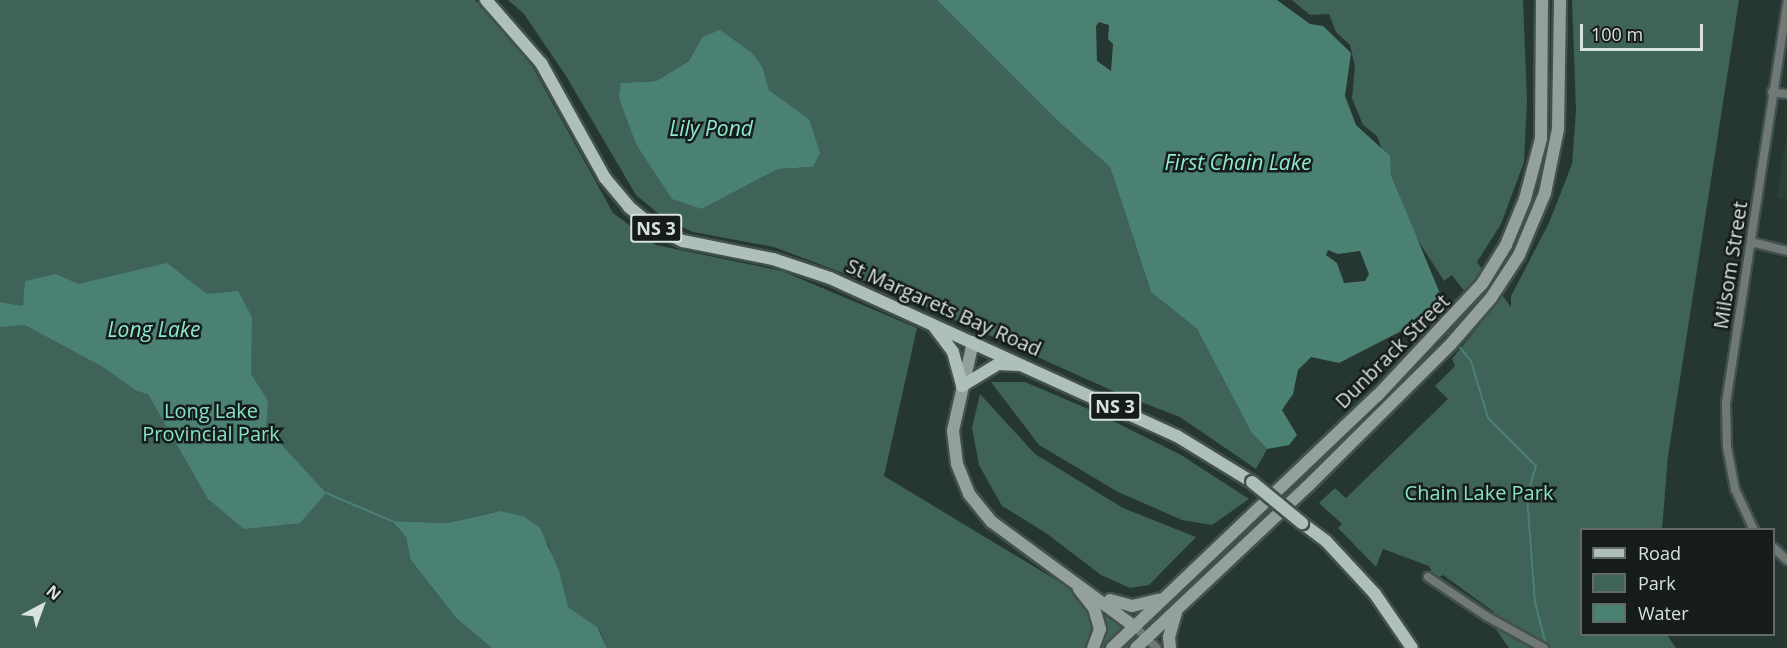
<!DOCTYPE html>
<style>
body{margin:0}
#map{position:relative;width:1787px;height:648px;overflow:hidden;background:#263631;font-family:"Open Sans",sans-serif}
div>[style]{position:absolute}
.built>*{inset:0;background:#2a413a}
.green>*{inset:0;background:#3f6359}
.water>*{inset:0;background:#4a8173}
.stream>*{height:2px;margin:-1px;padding:0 1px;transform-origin:1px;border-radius:1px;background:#4a8173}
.roads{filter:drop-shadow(2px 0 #42514d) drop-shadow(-2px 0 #42514d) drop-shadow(0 2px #42514d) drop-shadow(0 -2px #42514d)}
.street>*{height:8px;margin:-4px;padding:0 4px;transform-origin:4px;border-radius:4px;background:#717976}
.secondary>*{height:12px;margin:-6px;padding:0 6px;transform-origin:6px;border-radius:6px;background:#94a09c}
.primary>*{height:12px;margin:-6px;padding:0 6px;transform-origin:6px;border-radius:6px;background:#afbfba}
.bridges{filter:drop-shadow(2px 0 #42514d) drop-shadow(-2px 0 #42514d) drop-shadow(0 2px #42514d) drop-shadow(0 -2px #42514d)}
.primary-bridge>*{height:12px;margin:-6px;padding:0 6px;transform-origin:6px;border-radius:6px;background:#afbfba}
span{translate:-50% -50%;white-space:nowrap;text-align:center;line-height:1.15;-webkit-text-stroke:5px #151c19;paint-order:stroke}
.shield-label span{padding:2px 4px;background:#151c19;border:2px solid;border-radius:4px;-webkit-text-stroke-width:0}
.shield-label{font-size:18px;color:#d7e1de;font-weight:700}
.street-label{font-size:20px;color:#d7e1de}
.park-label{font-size:20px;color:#86e0c8}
.water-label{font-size:21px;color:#8fe9d1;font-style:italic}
.legend{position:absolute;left:1580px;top:528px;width:195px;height:108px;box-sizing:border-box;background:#151c19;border:2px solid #636b68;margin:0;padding:8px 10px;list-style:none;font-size:18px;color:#d7e1de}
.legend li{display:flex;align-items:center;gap:12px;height:30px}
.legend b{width:30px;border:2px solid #636b68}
.north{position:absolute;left:12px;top:576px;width:60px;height:60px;-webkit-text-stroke:4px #151c19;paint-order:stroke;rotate:41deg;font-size:16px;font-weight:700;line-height:24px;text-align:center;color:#d7e1de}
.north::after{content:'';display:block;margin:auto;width:21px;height:27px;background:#d7e1de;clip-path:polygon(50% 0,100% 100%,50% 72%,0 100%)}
.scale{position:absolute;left:1580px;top:24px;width:123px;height:27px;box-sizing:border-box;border:3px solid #d7e1de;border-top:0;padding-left:8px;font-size:18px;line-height:21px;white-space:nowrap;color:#d7e1de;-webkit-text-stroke:4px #151c19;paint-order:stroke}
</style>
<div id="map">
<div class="built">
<div style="clip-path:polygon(1787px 131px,1787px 199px,1777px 197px)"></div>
</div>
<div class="green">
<div style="clip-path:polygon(0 0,475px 0,526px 55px,613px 213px,656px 245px,782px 271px,917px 328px,884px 476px,1144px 633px,1129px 648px,607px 648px,600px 632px,568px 607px,548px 544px,523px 516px,494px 512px,447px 523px,392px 521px,406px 537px,410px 559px,456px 618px,492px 648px,0 648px,0 327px,17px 305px,0 302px)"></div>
<div style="clip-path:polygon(evenodd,508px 0,937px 0,1059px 122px,1110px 167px,1151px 292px,1197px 329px,1251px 432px,1267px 449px,1256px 469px,1180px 417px,1115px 392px,896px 293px,774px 247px,693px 232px,665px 219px,636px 195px,566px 76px,524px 14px,508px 0,702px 37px,763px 68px,769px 90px,809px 119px,813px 167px,778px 169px,702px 209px,621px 83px,656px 81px,689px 61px,702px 37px)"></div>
<div style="clip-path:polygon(1292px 0,1523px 0,1527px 100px,1524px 162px,1501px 224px,1477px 262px,1511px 307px,1511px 296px,1549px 223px,1572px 164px,1576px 111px,1572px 0,1739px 0,1668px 456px,1662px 529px,1582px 530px,1582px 634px,1667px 635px,1676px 648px,1509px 648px,1495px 628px,1494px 612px,1443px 575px,1435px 579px,1429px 566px,1383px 549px,1376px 567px,1338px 528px,1342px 524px,1319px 503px,1335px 488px,1346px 498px,1448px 399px,1435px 386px,1455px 366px,1452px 359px,1485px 318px,1452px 275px,1444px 281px,1412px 231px,1377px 136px,1363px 125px,1352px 98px,1355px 66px,1350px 45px,1336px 32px,1329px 14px,1310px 15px)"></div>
<div style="clip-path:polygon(991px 382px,1025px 382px,1093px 411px,1181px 455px,1249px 499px,1212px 525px,1182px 520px,1118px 492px,1039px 445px)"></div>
<div style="clip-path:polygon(980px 394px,1035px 454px,1123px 508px,1196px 537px,1149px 585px,1130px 588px,1101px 575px,1046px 533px,1002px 506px,979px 465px,972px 428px)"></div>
</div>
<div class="water">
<div style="clip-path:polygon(evenodd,937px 0,1277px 0,1310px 24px,1323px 26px,1351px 53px,1345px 96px,1356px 125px,1390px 156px,1391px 175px,1446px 308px,1339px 363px,1311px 357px,1298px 370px,1293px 394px,1282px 410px,1297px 435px,1289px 445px,1267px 449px,1251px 432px,1197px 329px,1151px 292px,1110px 167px,1059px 122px,937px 0,1099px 22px,1109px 25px,1108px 39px,1113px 44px,1111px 71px,1097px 61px,1096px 26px,1099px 22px,937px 0,1328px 250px,1338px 254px,1360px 251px,1369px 274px,1365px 281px,1344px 283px,1337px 263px,1326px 255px,1328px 250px)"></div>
<div style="clip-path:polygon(720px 30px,752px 53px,763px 68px,769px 90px,809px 119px,820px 153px,813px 167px,778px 169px,702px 209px,672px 199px,636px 144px,619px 98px,621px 83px,656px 81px,689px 61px,702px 37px)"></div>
<div style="clip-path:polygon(167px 263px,207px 294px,238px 291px,252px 317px,251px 374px,268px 401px,266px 428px,326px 493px,300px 523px,244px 529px,208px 499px,148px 394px,137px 391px,103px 367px,25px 325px,0 327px,0 302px,23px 306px,25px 281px,56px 274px,78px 284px)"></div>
<div style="clip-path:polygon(500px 511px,523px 516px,540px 528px,559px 571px,568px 607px,597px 627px,607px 648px,492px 648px,456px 618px,410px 559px,406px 537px,392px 521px,447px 523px)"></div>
</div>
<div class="stream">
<div style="left:1434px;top:314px;width:9px;rotate:54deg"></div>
<div style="left:1445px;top:328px;width:12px;rotate:55deg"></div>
<div style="left:1458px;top:345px;width:21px;rotate:51deg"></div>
<div style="left:1471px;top:361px;width:59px;rotate:73.4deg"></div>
<div style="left:1488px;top:418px;width:68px;rotate:45deg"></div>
<div style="left:1536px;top:466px;width:31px;rotate:107deg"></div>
<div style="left:1527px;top:496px;width:106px;rotate:85.7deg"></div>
<div style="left:1535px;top:602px;width:44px;rotate:75.7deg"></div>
<div style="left:326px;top:493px;width:72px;rotate:23deg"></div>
</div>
<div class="roads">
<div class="street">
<div style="left:1772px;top:92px;width:15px;rotate:8deg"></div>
<div style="left:1751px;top:242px;width:37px;rotate:14deg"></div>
<div style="left:1754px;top:530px;width:45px;rotate:-114.9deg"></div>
<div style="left:1735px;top:489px;width:43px;rotate:-100.8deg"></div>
<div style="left:1727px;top:447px;width:44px;rotate:-91.3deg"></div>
<div style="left:1726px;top:403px;width:405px;rotate:-81.3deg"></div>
<div style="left:1774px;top:548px;width:18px;rotate:43deg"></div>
<div style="left:1428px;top:577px;width:70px;rotate:33.9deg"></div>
<div style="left:1486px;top:616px;width:66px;rotate:28.9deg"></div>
<div style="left:1135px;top:627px;width:30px;rotate:44deg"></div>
</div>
<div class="secondary">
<div style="left:973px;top:342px;width:91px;rotate:102.7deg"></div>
<div style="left:953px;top:431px;width:33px;rotate:83deg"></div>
<div style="left:957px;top:464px;width:32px;rotate:68deg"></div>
<div style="left:969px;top:494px;width:36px;rotate:51deg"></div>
<div style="left:992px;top:522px;width:177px;rotate:36.3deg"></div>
<div style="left:1079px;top:589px;width:24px;rotate:52deg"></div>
<div style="left:1094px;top:608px;width:22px;rotate:74deg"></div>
<div style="left:1100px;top:629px;width:20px;rotate:110deg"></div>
<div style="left:1110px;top:600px;width:23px;rotate:15deg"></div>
<div style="left:1132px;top:606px;width:28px;rotate:-13deg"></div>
<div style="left:1112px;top:648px;width:367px;rotate:-43.6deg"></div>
<div style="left:1378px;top:395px;width:152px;rotate:-46.9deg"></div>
<div style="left:1482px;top:284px;width:46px;rotate:-58.4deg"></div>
<div style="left:1506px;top:245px;width:50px;rotate:-67.6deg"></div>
<div style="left:1525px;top:199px;width:62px;rotate:-75.1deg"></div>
<div style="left:1541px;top:139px;width:139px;rotate:-89.6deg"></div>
<div style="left:1136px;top:648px;width:236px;rotate:-43.3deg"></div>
<div style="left:1308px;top:486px;width:200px;rotate:-44.8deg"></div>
<div style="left:1450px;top:345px;width:62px;rotate:-48.9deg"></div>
<div style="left:1491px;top:298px;width:51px;rotate:-56.9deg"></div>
<div style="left:1519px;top:255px;width:67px;rotate:-67.2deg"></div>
<div style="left:1545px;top:193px;width:65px;rotate:-78.5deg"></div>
<div style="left:1558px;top:129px;width:129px;rotate:-89.1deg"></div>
<div style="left:1170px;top:648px;width:11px;rotate:-95deg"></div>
<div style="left:1169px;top:637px;width:26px;rotate:-74deg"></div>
</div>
<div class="primary">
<div style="left:486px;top:0;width:84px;rotate:48.9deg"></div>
<div style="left:541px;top:63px;width:132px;rotate:60.9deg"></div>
<div style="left:605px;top:178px;width:38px;rotate:50deg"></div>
<div style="left:629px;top:207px;width:28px;rotate:39deg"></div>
<div style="left:651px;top:225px;width:36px;rotate:27deg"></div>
<div style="left:683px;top:241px;width:92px;rotate:11.3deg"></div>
<div style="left:773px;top:259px;width:60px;rotate:18.4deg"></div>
<div style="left:830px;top:278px;width:381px;rotate:24.5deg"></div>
<div style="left:1177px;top:436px;width:88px;rotate:31.5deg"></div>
<div style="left:935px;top:328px;width:30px;rotate:53deg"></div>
<div style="left:953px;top:352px;width:35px;rotate:75deg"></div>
<div style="left:962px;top:386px;width:42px;rotate:-31.4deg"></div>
<div style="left:998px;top:364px;width:21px;rotate:3deg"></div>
<div style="left:1302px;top:523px;width:30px;rotate:37deg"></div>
<div style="left:1326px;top:541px;width:72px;rotate:47.2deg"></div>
<div style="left:1375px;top:594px;width:65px;rotate:55.6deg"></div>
</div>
</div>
<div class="bridges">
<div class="primary-bridge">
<div style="left:1252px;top:482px;width:65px;rotate:39.4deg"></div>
</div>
</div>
<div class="shield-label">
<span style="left:656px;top:228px">NS 3</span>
<span style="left:1115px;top:406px">NS 3</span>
</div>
<div class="street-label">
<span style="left:1730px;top:265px;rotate:-81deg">Milsom Street</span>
<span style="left:944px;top:307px;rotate:24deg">St Margarets Bay Road</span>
<span style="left:1392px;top:351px;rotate:-45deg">Dunbrack Street</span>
</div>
<div class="park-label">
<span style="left:211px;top:422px">Long Lake<br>Provincial Park</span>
<span style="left:1479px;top:492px">Chain Lake Park</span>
</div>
<div class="water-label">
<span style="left:711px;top:128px">Lily Pond</span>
<span style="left:1238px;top:162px">First Chain Lake</span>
<span style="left:154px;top:329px">Long Lake</span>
</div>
<ul class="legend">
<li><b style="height:8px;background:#afbfba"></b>Road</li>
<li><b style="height:16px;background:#3f6359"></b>Park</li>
<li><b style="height:16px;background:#4a8173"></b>Water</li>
</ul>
<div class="north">N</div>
<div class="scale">100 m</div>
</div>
